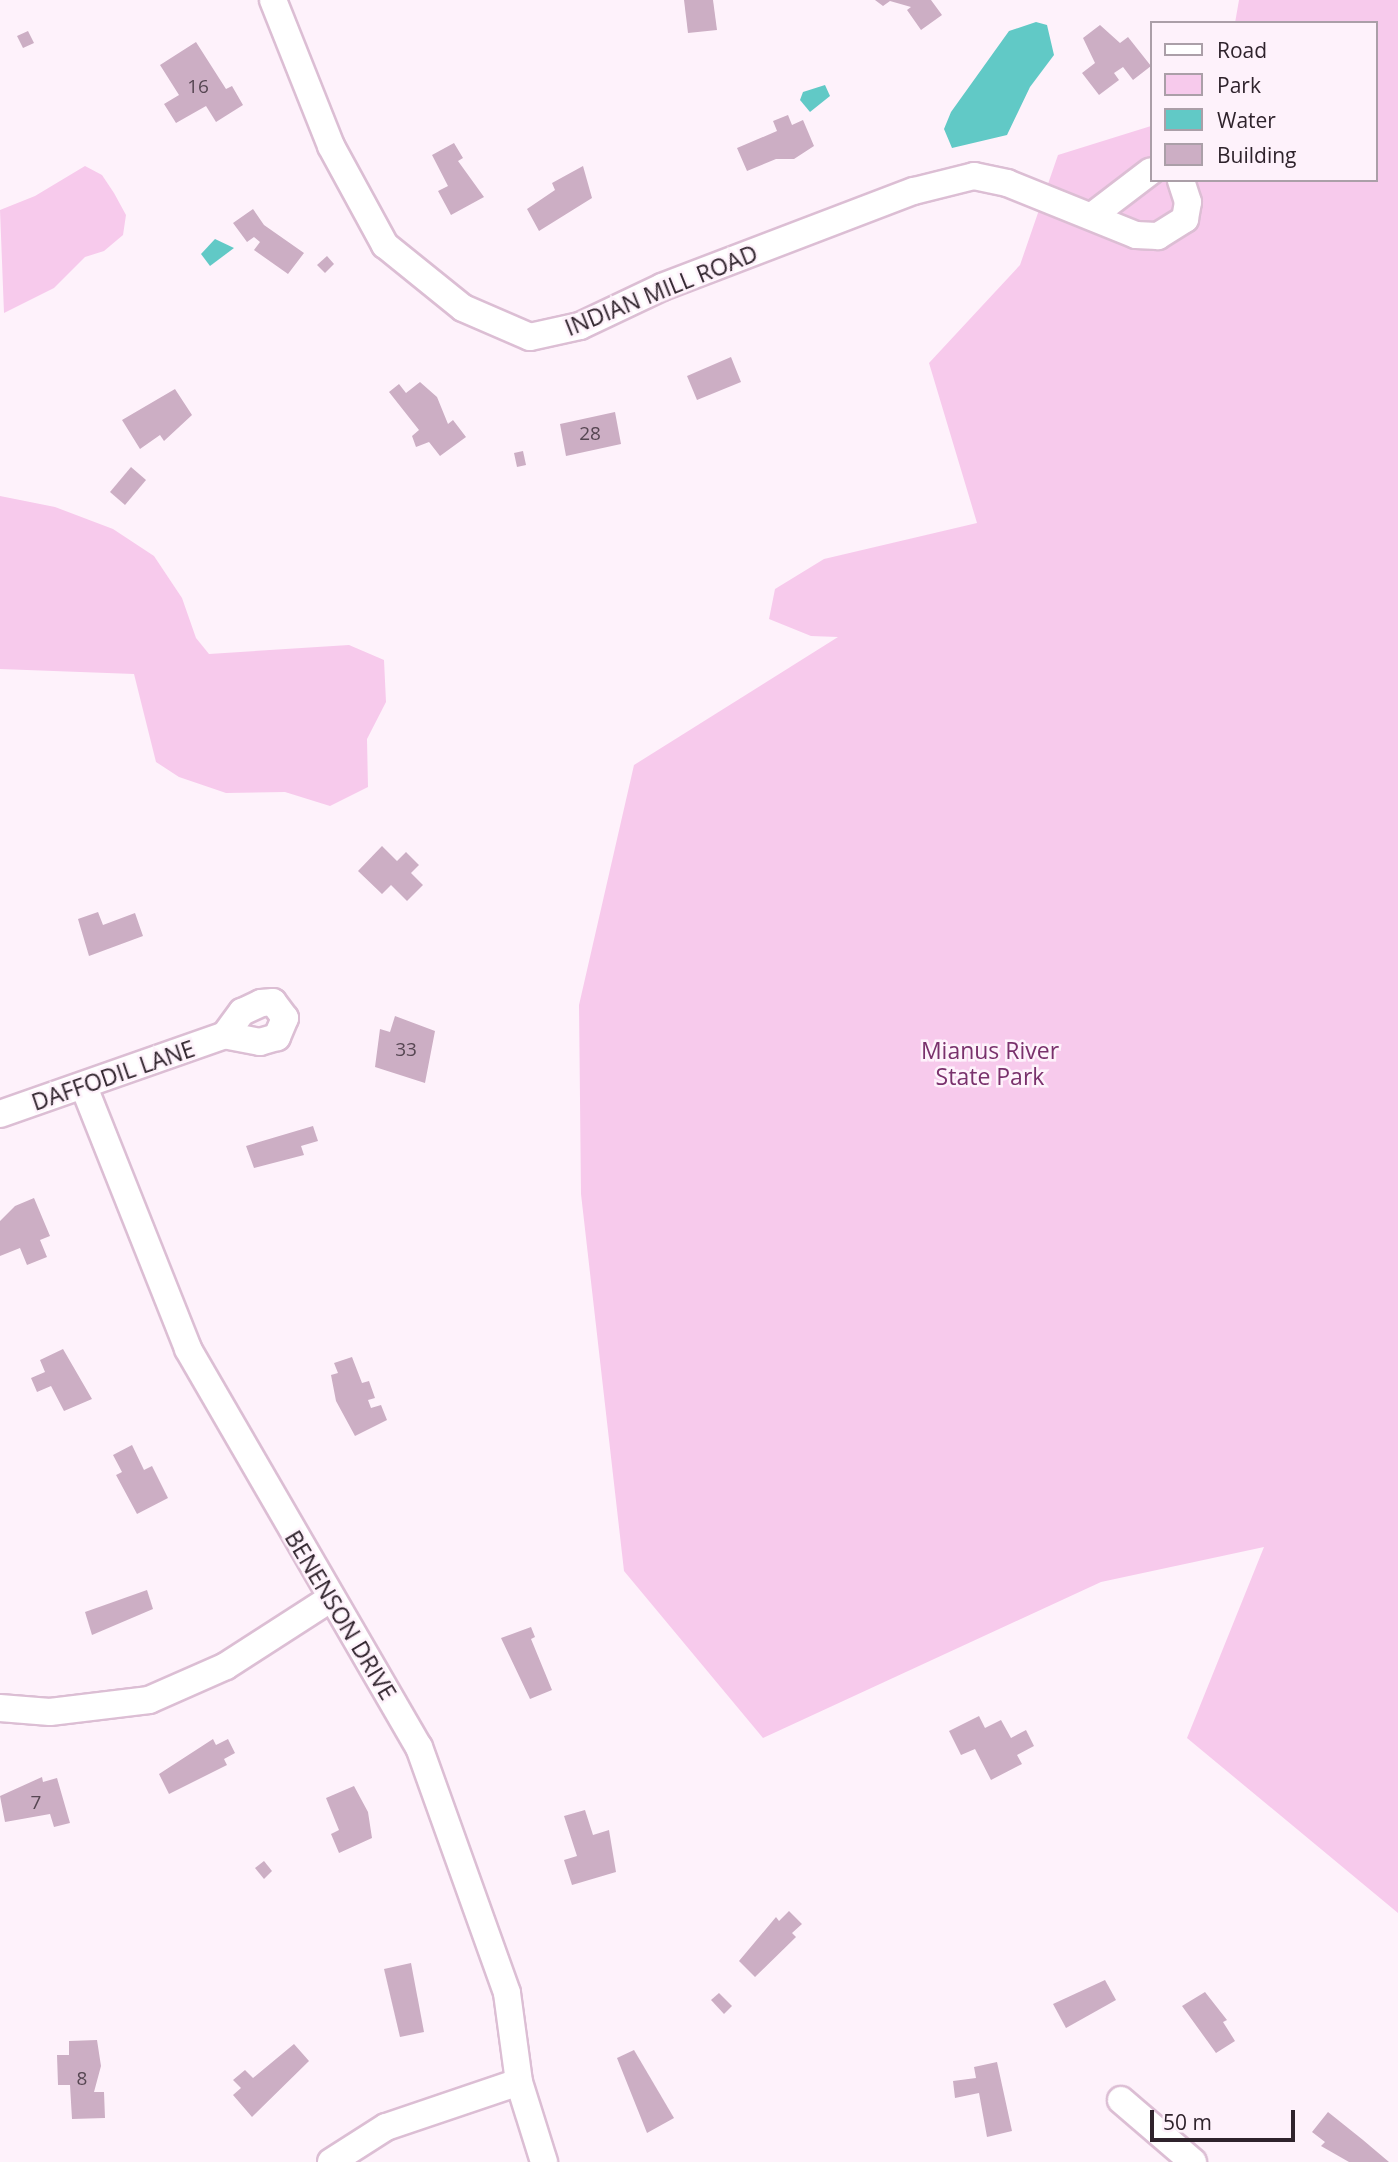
<!DOCTYPE html>
<style>
body{margin:0}
#map{position:relative;width:1398px;height:2162px;overflow:hidden;background:#fef2fb;font-family:"Open Sans",sans-serif}
div>[style]{position:absolute}
.green>*{inset:0;background:#f7caec}
.water>*{inset:0;background:#61c9c6}
.building>*{inset:0;background:#ccaec4}
.roads{filter:drop-shadow(2px 0 #dcbed4) drop-shadow(-2px 0 #dcbed4) drop-shadow(0 2px #dcbed4) drop-shadow(0 -2px #dcbed4)}
.minor>*{height:26px;margin:-13px;padding:0 13px;transform-origin:13px;border-radius:13px;background:#fff}
span{translate:-50% -50%;white-space:nowrap;text-align:center;line-height:1.15;-webkit-text-stroke:5px #fef2fb;paint-order:stroke}
.number-label{font-size:19px;color:#564652}
.number-label span{-webkit-text-stroke-width:0}
.street-label{font-size:23px;color:#2f232c}
.park-label{font-size:23px;color:#79316c}
.legend{position:absolute;left:1150px;top:21px;width:228px;height:161px;box-sizing:border-box;background:#fef2fb;border:2px solid #ab9fa8;margin:0;padding:9px 12px;list-style:none;font-size:21px;color:#2f232c}
.legend li{display:flex;align-items:center;gap:14px;height:35px}
.legend b{width:35px;border:2px solid #ab9fa8}
.scale{position:absolute;left:1150px;top:2110px;width:145px;height:32px;box-sizing:border-box;border:4px solid #2f232c;border-top:0;padding-left:9px;font-size:21px;line-height:24px;white-space:nowrap;color:#2f232c;-webkit-text-stroke:5px #fef2fb;paint-order:stroke}
</style>
<div id="map">
<div class="green">
<div style="clip-path:polygon(1239px 0,1398px 0,1398px 1913px,1187px 1738px,1264px 1547px,1101px 1582px,763px 1738px,624px 1571px,581px 1194px,579px 1005px,634px 765px,838px 637px,811px 636px,769px 619px,775px 589px,824px 559px,977px 523px,929px 363px,1020px 265px,1058px 155px,1151px 126px,1151px 180px,1375px 180px,1375px 23px,1235px 23px)"></div>
<div style="clip-path:polygon(85px 166px,102px 175px,114px 193px,126px 215px,123px 235px,104px 251px,85px 257px,54px 288px,4px 313px,0 210px,35px 196px)"></div>
<div style="clip-path:polygon(0 496px,55px 507px,113px 529px,154px 556px,182px 598px,196px 638px,209px 654px,349px 645px,384px 660px,386px 702px,367px 739px,368px 787px,330px 806px,285px 792px,226px 793px,179px 777px,156px 762px,134px 674px,0 669px)"></div>
</div>
<div class="water">
<div style="clip-path:polygon(1036px 22px,1047px 25px,1054px 55px,1030px 87px,1007px 135px,952px 148px,944px 129px,951px 112px,1009px 31px)"></div>
<div style="clip-path:polygon(825px 85px,830px 96px,810px 112px,800px 100px,803px 92px)"></div>
<div style="clip-path:polygon(215px 239px,234px 248px,210px 266px,201px 254px)"></div>
</div>
<div class="building">
<div style="clip-path:polygon(684px 0,713px 0,717px 30px,688px 33px)"></div>
<div style="clip-path:polygon(875px 0,931px 0,942px 15px,921px 30px,907px 10px,911px 7px,890px 1px,883px 6px)"></div>
<div style="clip-path:polygon(1100px 25px,1120px 43px,1128px 37px,1151px 66px,1133px 80px,1123px 67px,1114px 73px,1119px 80px,1099px 95px,1082px 73px,1095px 63px,1083px 38px)"></div>
<div style="clip-path:polygon(28px 31px,34px 43px,23px 48px,17px 36px)"></div>
<div style="clip-path:polygon(196px 42px,226px 89px,232px 86px,243px 105px,216px 122px,206px 106px,176px 123px,164px 104px,179px 95px,160px 65px)"></div>
<div style="clip-path:polygon(788px 115px,792px 125px,803px 120px,814px 146px,794px 159px,776px 159px,747px 171px,737px 148px,777px 131px,773px 121px)"></div>
<div style="clip-path:polygon(454px 143px,463px 158px,458px 161px,484px 197px,451px 215px,438px 191px,448px 186px,432px 155px)"></div>
<div style="clip-path:polygon(583px 166px,592px 198px,539px 231px,527px 209px,555px 190px,552px 183px)"></div>
<div style="clip-path:polygon(253px 209px,264px 225px,304px 253px,288px 274px,254px 250px,260px 242px,254px 237px,247px 242px,233px 223px)"></div>
<div style="clip-path:polygon(327px 256px,334px 264px,325px 273px,317px 265px)"></div>
<div style="clip-path:polygon(731px 357px,741px 382px,697px 400px,687px 376px)"></div>
<div style="clip-path:polygon(420px 382px,437px 397px,448px 424px,453px 420px,466px 437px,440px 456px,429px 442px,416px 447px,412px 436px,419px 430px,389px 392px,399px 384px,406px 393px)"></div>
<div style="clip-path:polygon(175px 389px,192px 415px,164px 441px,160px 435px,140px 449px,122px 420px)"></div>
<div style="clip-path:polygon(615px 412px,621px 444px,566px 456px,560px 424px)"></div>
<div style="clip-path:polygon(523px 451px,526px 465px,517px 467px,514px 453px)"></div>
<div style="clip-path:polygon(131px 467px,146px 480px,125px 505px,110px 492px)"></div>
<div style="clip-path:polygon(382px 846px,397px 861px,406px 852px,419px 865px,411px 873px,423px 885px,407px 901px,391px 885px,382px 894px,358px 871px)"></div>
<div style="clip-path:polygon(98px 912px,103px 925px,135px 913px,143px 936px,89px 956px,78px 919px)"></div>
<div style="clip-path:polygon(395px 1016px,435px 1031px,425px 1083px,375px 1067px,380px 1029px,390px 1032px)"></div>
<div style="clip-path:polygon(313px 1126px,318px 1141px,301px 1146px,304px 1155px,254px 1168px,246px 1146px)"></div>
<div style="clip-path:polygon(34px 1198px,50px 1236px,40px 1240px,47px 1257px,27px 1265px,20px 1248px,0 1256px,0 1221px,15px 1206px)"></div>
<div style="clip-path:polygon(63px 1349px,92px 1399px,64px 1411px,51px 1386px,37px 1392px,31px 1378px,45px 1372px,40px 1360px)"></div>
<div style="clip-path:polygon(352px 1357px,362px 1383px,369px 1381px,375px 1398px,368px 1400px,371px 1408px,381px 1405px,387px 1420px,355px 1436px,336px 1401px,331px 1375px,338px 1373px,334px 1363px)"></div>
<div style="clip-path:polygon(132px 1445px,144px 1470px,152px 1466px,168px 1498px,137px 1514px,116px 1475px,122px 1472px,113px 1455px)"></div>
<div style="clip-path:polygon(147px 1590px,153px 1609px,92px 1635px,85px 1612px)"></div>
<div style="clip-path:polygon(531px 1627px,535px 1637px,531px 1639px,552px 1690px,530px 1699px,501px 1638px)"></div>
<div style="clip-path:polygon(979px 1716px,985px 1728px,1001px 1720px,1011px 1738px,1026px 1730px,1034px 1746px,1017px 1755px,1022px 1764px,991px 1780px,975px 1749px,961px 1755px,949px 1731px)"></div>
<div style="clip-path:polygon(213px 1739px,216px 1745px,228px 1739px,235px 1753px,224px 1759px,227px 1765px,169px 1794px,159px 1774px)"></div>
<div style="clip-path:polygon(42px 1777px,43px 1782px,57px 1778px,70px 1823px,54px 1827px,50px 1814px,5px 1822px,0 1796px)"></div>
<div style="clip-path:polygon(354px 1786px,368px 1812px,372px 1838px,339px 1853px,331px 1834px,339px 1830px,326px 1798px)"></div>
<div style="clip-path:polygon(585px 1810px,593px 1835px,609px 1830px,616px 1872px,572px 1885px,564px 1860px,577px 1856px,564px 1816px)"></div>
<div style="clip-path:polygon(264px 1861px,272px 1871px,264px 1879px,255px 1868px)"></div>
<div style="clip-path:polygon(789px 1911px,802px 1924px,792px 1933px,796px 1937px,755px 1977px,739px 1961px,776px 1917px,779px 1921px)"></div>
<div style="clip-path:polygon(411px 1963px,424px 2032px,400px 2037px,384px 1969px)"></div>
<div style="clip-path:polygon(1105px 1980px,1116px 2000px,1066px 2028px,1053px 2004px)"></div>
<div style="clip-path:polygon(1205px 1992px,1227px 2020px,1223px 2022px,1235px 2041px,1216px 2053px,1182px 2006px)"></div>
<div style="clip-path:polygon(719px 1993px,732px 2006px,724px 2014px,711px 2000px)"></div>
<div style="clip-path:polygon(97px 2040px,101px 2066px,94px 2092px,104px 2092px,105px 2118px,72px 2119px,70px 2085px,58px 2085px,57px 2055px,69px 2055px,69px 2041px)"></div>
<div style="clip-path:polygon(294px 2044px,309px 2061px,252px 2117px,233px 2095px,241px 2088px,233px 2080px,245px 2070px,253px 2078px)"></div>
<div style="clip-path:polygon(634px 2050px,674px 2118px,647px 2133px,617px 2058px)"></div>
<div style="clip-path:polygon(997px 2062px,1012px 2131px,987px 2137px,979px 2093px,955px 2098px,953px 2081px,976px 2078px,974px 2067px)"></div>
<div style="clip-path:polygon(1328px 2112px,1363px 2140px,1389px 2162px,1349px 2162px,1321px 2146px,1325px 2142px,1312px 2132px)"></div>
</div>
<div class="roads">
<div class="minor">
<div style="left:273px;top:0;width:157px;rotate:68.3deg"></div>
<div style="left:331px;top:146px;width:113px;rotate:61.4deg"></div>
<div style="left:385px;top:245px;width:100px;rotate:38.9deg"></div>
<div style="left:463px;top:308px;width:73px;rotate:23.4deg"></div>
<div style="left:530px;top:337px;width:51px;rotate:-12.4deg"></div>
<div style="left:580px;top:326px;width:91px;rotate:-25.4deg"></div>
<div style="left:662px;top:287px;width:270px;rotate:-20.9deg"></div>
<div style="left:914px;top:191px;width:62px;rotate:-14deg"></div>
<div style="left:974px;top:176px;width:34px;rotate:12deg"></div>
<div style="left:1007px;top:183px;width:139px;rotate:22deg"></div>
<div style="left:1136px;top:235px;width:22px;rotate:3deg"></div>
<div style="left:1158px;top:236px;width:32px;rotate:-32deg"></div>
<div style="left:1185px;top:219px;width:17px;rotate:-80deg"></div>
<div style="left:1188px;top:202px;width:23px;rotate:-108deg"></div>
<div style="left:1092px;top:216px;width:74px;rotate:-37.3deg"></div>
<div style="left:84px;top:1087px;width:282px;rotate:68.3deg"></div>
<div style="left:188px;top:1349px;width:460px;rotate:59.9deg"></div>
<div style="left:419px;top:1747px;width:261px;rotate:70.3deg"></div>
<div style="left:507px;top:1993px;width:90px;rotate:82.3deg"></div>
<div style="left:519px;top:2082px;width:84px;rotate:72.6deg"></div>
<div style="left:0;top:1114px;width:238px;rotate:-19.3deg"></div>
<div style="left:225px;top:1035px;width:29px;rotate:-54deg"></div>
<div style="left:242px;top:1012px;width:21px;rotate:-25deg"></div>
<div style="left:261px;top:1003px;width:12px;rotate:-5deg"></div>
<div style="left:273px;top:1002px;width:20px;rotate:53deg"></div>
<div style="left:285px;top:1018px;width:21px;rotate:113deg"></div>
<div style="left:277px;top:1037px;width:18px;rotate:164deg"></div>
<div style="left:260px;top:1042px;width:36px;rotate:-169deg"></div>
<div style="left:0;top:1708px;width:50px;rotate:4.6deg"></div>
<div style="left:50px;top:1712px;width:100px;rotate:-6.9deg"></div>
<div style="left:149px;top:1700px;width:84px;rotate:-23.8deg"></div>
<div style="left:226px;top:1666px;width:124px;rotate:-32.8deg"></div>
<div style="left:1121px;top:2100px;width:95px;rotate:40.7deg"></div>
<div style="left:331px;top:2162px;width:65px;rotate:-32.5deg"></div>
<div style="left:386px;top:2127px;width:140px;rotate:-18.7deg"></div>
</div>
</div>
<div class="number-label">
<span style="left:198px;top:87px">16</span>
<span style="left:590px;top:434px">28</span>
<span style="left:406px;top:1050px">33</span>
<span style="left:36px;top:1803px">7</span>
<span style="left:82px;top:2079px">8</span>
</div>
<div class="street-label">
<span style="left:661px;top:290px;rotate:-22deg">INDIAN MILL ROAD</span>
<span style="left:113px;top:1075px;rotate:-19deg">DAFFODIL LANE</span>
<span style="left:341px;top:1615px;rotate:59deg">BENENSON DRIVE</span>
</div>
<div class="park-label">
<span style="left:990px;top:1063px">Mianus River<br>State Park</span>
</div>
<ul class="legend">
<li><b style="height:9px;background:#fff"></b>Road</li>
<li><b style="height:19px;background:#f7caec"></b>Park</li>
<li><b style="height:19px;background:#61c9c6"></b>Water</li>
<li><b style="height:19px;background:#ccaec4"></b>Building</li>
</ul>
<div class="scale">50 m</div>
</div>
